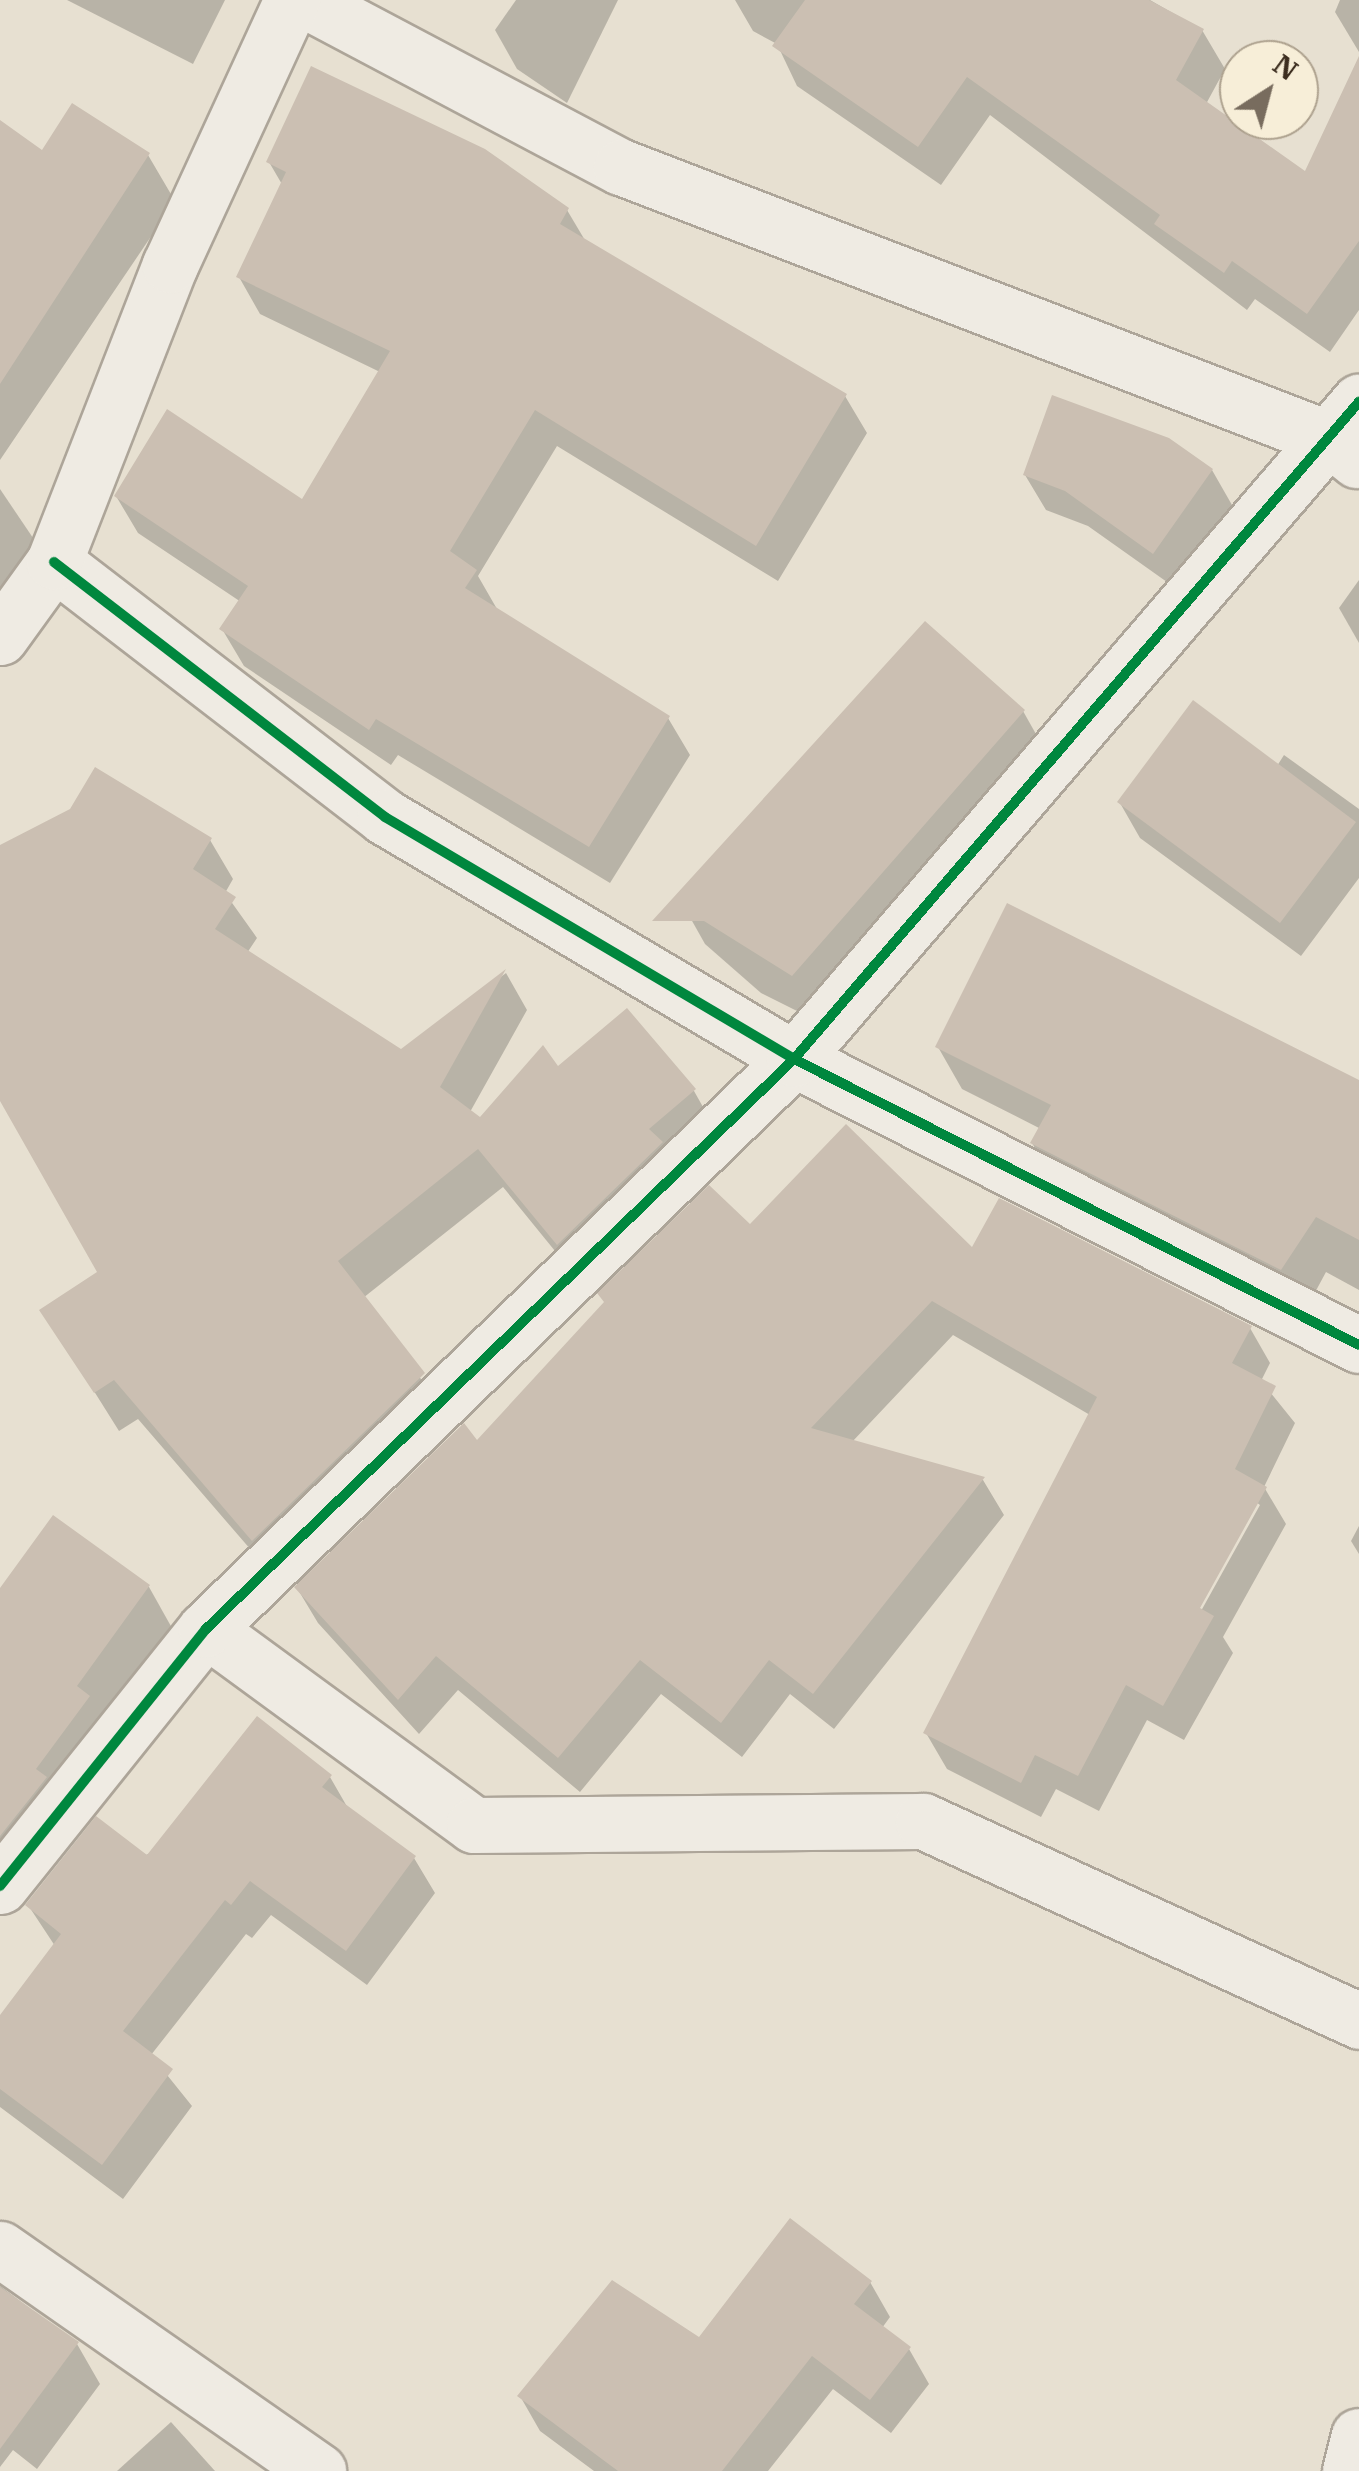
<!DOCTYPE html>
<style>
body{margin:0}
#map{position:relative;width:1359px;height:2471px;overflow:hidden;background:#e7e0d1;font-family:"IBM Plex Serif",serif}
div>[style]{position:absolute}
.shadow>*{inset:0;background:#0003}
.building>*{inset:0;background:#cbbfb2}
.roads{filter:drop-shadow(2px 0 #ada599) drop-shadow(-2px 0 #ada599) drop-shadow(0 2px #ada599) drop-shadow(0 -2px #ada599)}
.street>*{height:55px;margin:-27.5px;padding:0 27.5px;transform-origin:27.5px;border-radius:27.5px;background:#efebe3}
.cycleway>*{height:10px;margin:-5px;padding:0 5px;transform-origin:5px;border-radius:5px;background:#00873e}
span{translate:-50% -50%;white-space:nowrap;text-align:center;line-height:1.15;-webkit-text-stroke:8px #f7eed8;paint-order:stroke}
.north{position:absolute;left:1219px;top:40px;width:100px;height:100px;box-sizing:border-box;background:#f7eed8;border:2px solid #ada18e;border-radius:50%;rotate:36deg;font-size:28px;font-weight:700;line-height:40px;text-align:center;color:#3d2e20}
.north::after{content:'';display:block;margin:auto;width:35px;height:45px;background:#786c5e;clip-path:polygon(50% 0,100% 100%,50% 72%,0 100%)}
</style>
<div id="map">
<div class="shadow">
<div style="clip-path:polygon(67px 0,225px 0,193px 64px)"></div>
<div style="clip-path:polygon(516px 0,618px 0,567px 103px,517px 69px,495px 30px)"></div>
<div style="clip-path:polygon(735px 0,1150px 0,1202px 30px,1225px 69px,1206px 104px,1306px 174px,1359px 62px,1359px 310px,1330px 352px,1255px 299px,1247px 310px,990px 115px,941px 185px,797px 86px,777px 44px,753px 31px)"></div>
<div style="clip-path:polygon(1340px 0,1359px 0,1359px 52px,1335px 12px)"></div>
<div style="clip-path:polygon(0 123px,43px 154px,148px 155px,175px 201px,0 460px)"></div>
<div style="clip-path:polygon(269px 162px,567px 210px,586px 242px,845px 396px,867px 433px,778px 581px,557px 446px,478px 576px,497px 609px,668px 718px,690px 755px,610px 883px,398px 755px,391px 765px,244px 666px,222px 629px,241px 602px,138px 533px,116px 496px,303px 503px,380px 372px,260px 314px,239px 277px,283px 186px)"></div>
<div style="clip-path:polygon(1212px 470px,1232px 505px,1174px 587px,1088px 526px,1046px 510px,1025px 475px)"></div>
<div style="clip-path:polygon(0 489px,56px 572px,0 616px)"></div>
<div style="clip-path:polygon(1359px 580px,1359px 643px,1339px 608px)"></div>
<div style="clip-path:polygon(1023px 711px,1050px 759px,821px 1023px,761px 993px,705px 944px,678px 896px)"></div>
<div style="clip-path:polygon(1284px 755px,1359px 809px,1359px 878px,1301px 956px,1140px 838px,1120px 803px,1277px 766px)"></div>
<div style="clip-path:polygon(210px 840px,233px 879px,225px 893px,257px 938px,247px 953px,401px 1052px,506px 973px,527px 1010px,470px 1112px,480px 1120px,558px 1069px,694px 1091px,716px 1130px,581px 1283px,503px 1187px,363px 1298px,446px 1414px,276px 1579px,138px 1419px,119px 1431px,43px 1310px,101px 1273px,0 1096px,0 847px)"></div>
<div style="clip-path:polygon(938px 1047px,1359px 1083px,1359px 1290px,1326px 1272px,1305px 1311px,1057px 1185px,1032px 1143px,1041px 1129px,962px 1089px)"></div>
<div style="clip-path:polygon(evenodd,750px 1227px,972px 1251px,1250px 1328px,1270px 1363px,1261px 1381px,1295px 1423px,1264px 1487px,1286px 1524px,1223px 1637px,1233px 1653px,1184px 1740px,1147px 1720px,1099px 1811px,1056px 1789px,1041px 1817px,947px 1769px,926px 1733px,1090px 1415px,953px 1335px,852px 1442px,983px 1480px,1004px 1515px,834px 1729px,790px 1694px,742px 1757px,661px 1694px,580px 1792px,458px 1690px,419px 1734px,318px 1623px,297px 1588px,750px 1227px,1256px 1502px,1260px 1505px,1196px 1620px,1191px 1617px,1256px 1502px)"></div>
<div style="clip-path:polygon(54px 1518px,149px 1587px,172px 1628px,0 1905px,0 1593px)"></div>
<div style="clip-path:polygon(1359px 1526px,1359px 1554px,1351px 1541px)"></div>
<div style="clip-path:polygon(330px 1777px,349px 1810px,414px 1858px,435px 1893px,367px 1985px,271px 1915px,252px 1938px,246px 1934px,151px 2055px,192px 2106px,123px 2199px,0 2107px,0 2019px,55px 1946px,28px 1905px)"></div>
<div style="clip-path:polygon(870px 2282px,890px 2317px,882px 2328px,909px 2349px,929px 2384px,891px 2433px,833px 2389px,768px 2471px,594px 2471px,540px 2431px,520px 2396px)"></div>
<div style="clip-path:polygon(0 2286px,77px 2344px,100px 2384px,37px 2469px,13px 2450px,0 2467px)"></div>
<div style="clip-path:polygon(171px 2422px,215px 2471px,117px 2471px)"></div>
</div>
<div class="building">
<div style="clip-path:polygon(805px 0,1149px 0,1204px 29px,1176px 80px,1305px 171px,1359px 56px,1359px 241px,1307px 314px,1232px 261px,1224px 273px,1154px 224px,1160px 215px,967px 77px,918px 147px,772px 46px)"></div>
<div style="clip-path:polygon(311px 66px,485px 149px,569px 208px,560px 224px,847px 394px,756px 546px,535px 410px,450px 551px,477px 570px,465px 588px,670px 716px,589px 847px,376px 719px,369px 730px,219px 629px,248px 586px,114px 496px,167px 409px,302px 499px,390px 351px,236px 277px,286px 172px,266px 162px)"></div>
<div style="clip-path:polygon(72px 103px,150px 153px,0 384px,0 120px,42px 150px)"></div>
<div style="clip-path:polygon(1052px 395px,1169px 438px,1213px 469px,1153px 554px,1065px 491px,1023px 475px)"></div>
<div style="clip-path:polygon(925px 621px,1025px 710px,792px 976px,704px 921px,652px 921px)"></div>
<div style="clip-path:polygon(1193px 700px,1356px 822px,1280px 923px,1117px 802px)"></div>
<div style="clip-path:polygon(95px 767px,212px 838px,193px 869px,236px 897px,215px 929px,401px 1049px,506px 969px,440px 1087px,480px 1117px,543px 1045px,558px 1066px,627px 1008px,696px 1089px,649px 1129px,663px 1142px,557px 1245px,478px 1149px,338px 1261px,425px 1373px,252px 1541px,114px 1380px,94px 1393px,39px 1310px,97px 1272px,0 1101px,0 845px,70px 809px)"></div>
<div style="clip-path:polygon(1007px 903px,1359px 1080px,1359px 1240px,1316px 1217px,1281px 1270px,1030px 1143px,1051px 1105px,935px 1047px)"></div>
<div style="clip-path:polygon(846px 1124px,972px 1247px,999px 1198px,1252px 1326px,1232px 1363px,1276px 1386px,1235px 1469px,1267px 1487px,1200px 1608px,1214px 1616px,1163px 1706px,1126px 1685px,1078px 1776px,1035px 1755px,1021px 1783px,923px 1733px,1097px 1397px,932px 1301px,811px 1428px,985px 1477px,813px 1694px,769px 1660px,721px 1723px,640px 1660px,558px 1758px,436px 1656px,398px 1700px,294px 1587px,464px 1423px,477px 1440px,604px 1302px,597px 1293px,709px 1185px,750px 1224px)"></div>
<div style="clip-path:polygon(53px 1515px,150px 1585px,77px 1686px,90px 1696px,36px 1769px,47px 1777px,0 1836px,0 1588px)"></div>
<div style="clip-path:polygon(257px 1716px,332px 1775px,322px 1787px,416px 1856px,346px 1951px,250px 1881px,231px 1905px,225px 1900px,123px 2031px,173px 2069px,102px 2165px,0 2089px,0 2015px,61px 1934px,25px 1905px,96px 1816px,147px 1855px)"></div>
<div style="clip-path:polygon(790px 2218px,872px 2281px,854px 2304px,911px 2347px,870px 2400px,812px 2356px,722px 2471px,618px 2471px,517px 2396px,612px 2280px,699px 2337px)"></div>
<div style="clip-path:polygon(0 2287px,79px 2342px,0 2449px)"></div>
</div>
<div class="roads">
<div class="street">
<div style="left:305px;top:0;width:357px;rotate:27.9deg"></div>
<div style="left:621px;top:167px;width:762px;rotate:21.01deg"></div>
<div style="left:1332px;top:440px;width:32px;rotate:39deg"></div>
<div style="left:54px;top:562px;width:418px;rotate:37.6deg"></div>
<div style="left:385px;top:817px;width:475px;rotate:30.6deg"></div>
<div style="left:794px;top:1059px;width:633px;rotate:26.85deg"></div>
<div style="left:0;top:637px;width:92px;rotate:-54.2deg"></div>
<div style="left:54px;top:562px;width:319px;rotate:-68.7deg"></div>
<div style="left:170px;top:265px;width:292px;rotate:-65.3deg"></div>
<div style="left:206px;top:1629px;width:332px;rotate:36.2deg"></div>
<div style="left:474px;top:1825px;width:449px;rotate:-0.5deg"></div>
<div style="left:923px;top:1821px;width:480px;rotate:24.6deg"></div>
<div style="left:0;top:1886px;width:329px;rotate:-51.3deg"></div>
<div style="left:206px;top:1629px;width:819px;rotate:-44.11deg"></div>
<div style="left:794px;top:1059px;width:867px;rotate:-49.31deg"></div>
<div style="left:0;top:2249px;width:388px;rotate:34.9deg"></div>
<div style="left:1350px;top:2471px;width:36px;rotate:-76deg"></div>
</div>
</div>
<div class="cycleway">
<div style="left:54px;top:562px;width:418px;rotate:37.6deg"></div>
<div style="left:385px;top:817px;width:475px;rotate:30.6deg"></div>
<div style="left:794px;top:1059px;width:633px;rotate:26.85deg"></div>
<div style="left:0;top:1886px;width:329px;rotate:-51.3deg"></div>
<div style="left:206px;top:1629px;width:819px;rotate:-44.11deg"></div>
<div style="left:794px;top:1059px;width:867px;rotate:-49.31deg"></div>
</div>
<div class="north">N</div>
</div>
